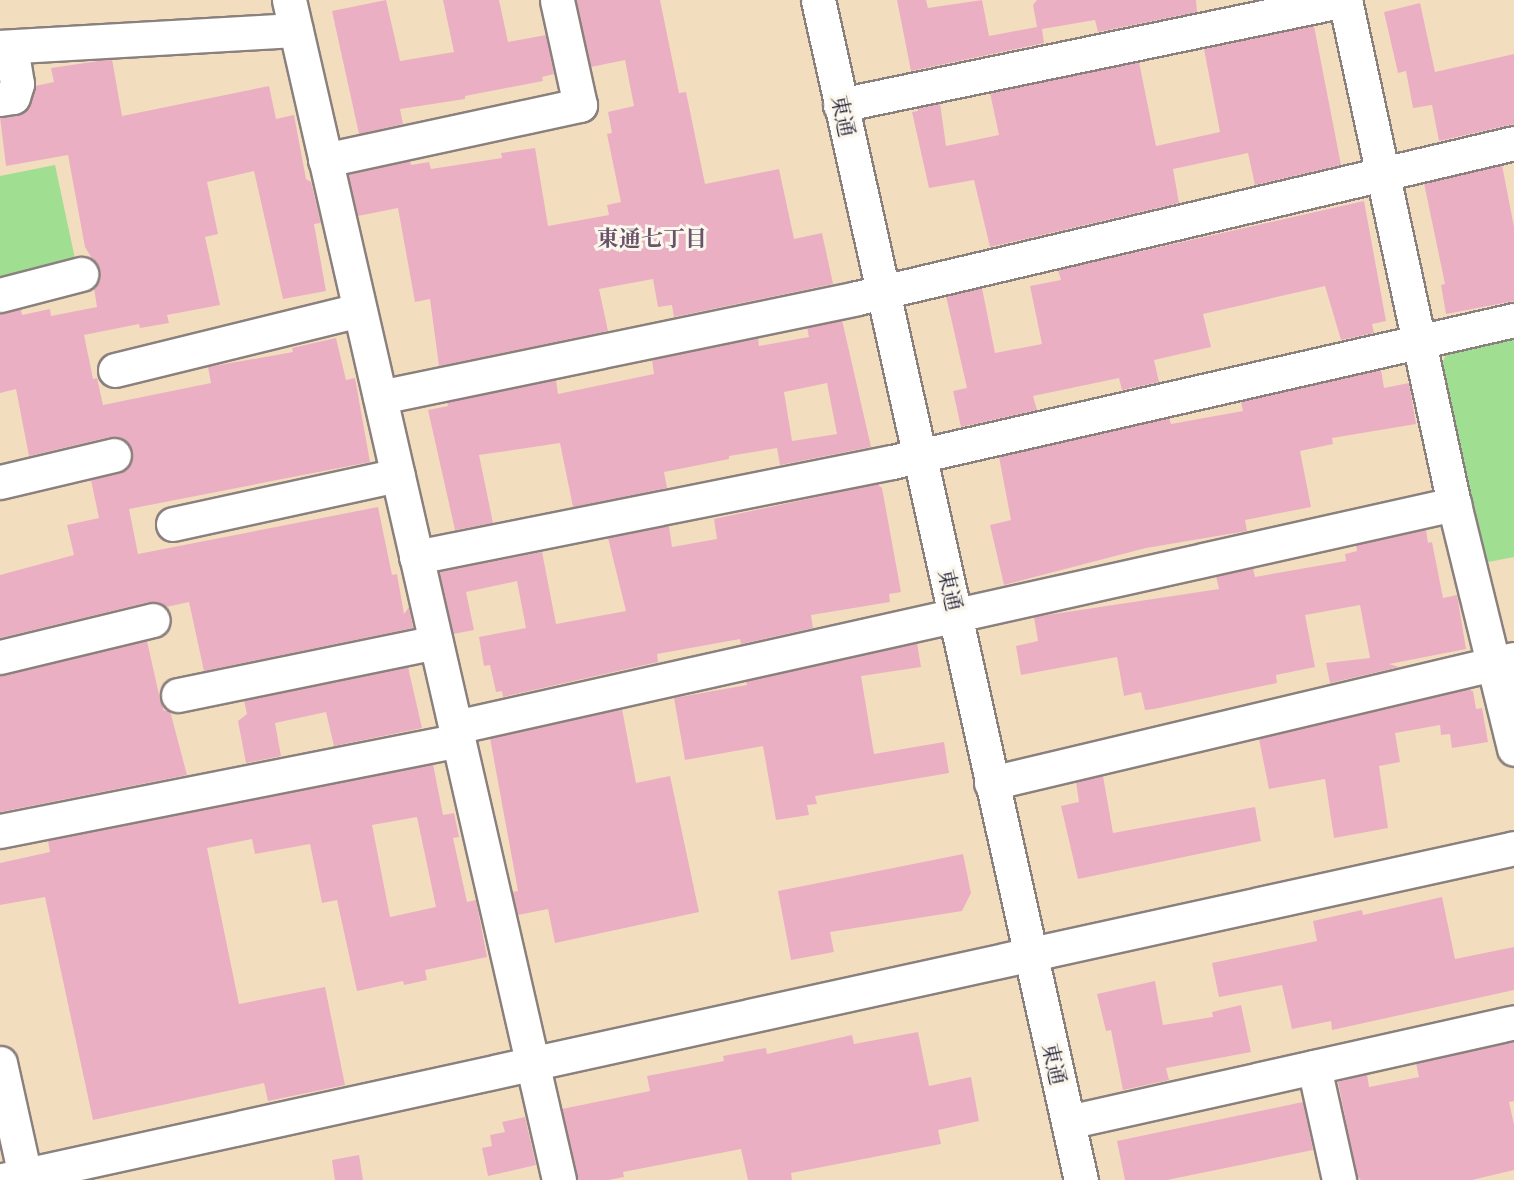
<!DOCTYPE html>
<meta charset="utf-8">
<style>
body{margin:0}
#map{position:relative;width:1514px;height:1180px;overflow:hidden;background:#f3ddbf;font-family:"Gentium Book Plus","Noto Serif JP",serif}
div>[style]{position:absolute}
.green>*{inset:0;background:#a0de92}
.building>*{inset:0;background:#ebafc4}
.roads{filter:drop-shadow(2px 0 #8a807d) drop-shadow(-2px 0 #8a807d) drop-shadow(0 2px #8a807d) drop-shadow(0 -2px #8a807d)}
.minor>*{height:33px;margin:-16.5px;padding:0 16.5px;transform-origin:16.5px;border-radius:16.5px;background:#fff}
span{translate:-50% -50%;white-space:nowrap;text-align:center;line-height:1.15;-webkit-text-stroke:6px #fbf7ec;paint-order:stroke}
.street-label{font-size:21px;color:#22223b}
.neighbourhood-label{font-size:22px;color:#68536b;font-weight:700}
</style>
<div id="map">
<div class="green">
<div style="clip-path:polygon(55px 165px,77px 268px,0 285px,0 176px)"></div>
<div style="clip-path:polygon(1514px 335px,1514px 557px,1483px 563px,1441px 366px,1448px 350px)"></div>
</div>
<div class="building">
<div style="clip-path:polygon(386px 0,400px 61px,454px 52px,443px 0,499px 0,508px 42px,546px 35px,554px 74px,542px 77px,543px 81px,465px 96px,465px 99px,400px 109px,403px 124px,359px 134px,332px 11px)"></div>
<div style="clip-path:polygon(576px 0,660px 0,679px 93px,686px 92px,705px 184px,779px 169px,794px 239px,822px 233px,833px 284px,674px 317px,672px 305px,658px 307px,653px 279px,599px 289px,608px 331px,439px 366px,430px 299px,415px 302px,398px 208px,358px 216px,348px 175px,410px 161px,411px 165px,429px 162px,431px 169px,502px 158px,501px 153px,535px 148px,548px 226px,609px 215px,607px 205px,621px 202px,607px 134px,612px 133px,608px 112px,634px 106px,625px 60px,591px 67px)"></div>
<div style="clip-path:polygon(897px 0,926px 0,928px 8px,982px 0,989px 36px,1037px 27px,1033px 5px,1037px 0,1196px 0,1197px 12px,1098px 32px,1095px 20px,1042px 29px,1044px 43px,911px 71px)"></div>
<div style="clip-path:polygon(1420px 3px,1435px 72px,1514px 54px,1514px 124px,1439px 141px,1432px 105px,1413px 108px,1406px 71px,1398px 73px,1384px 12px)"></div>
<div style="clip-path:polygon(1314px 26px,1341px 165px,1255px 185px,1248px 153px,1173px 169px,1179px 203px,990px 247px,974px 180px,929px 188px,912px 112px,918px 111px,918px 108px,940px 103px,946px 146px,999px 135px,990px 93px,1139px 62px,1156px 146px,1220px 132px,1204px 49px)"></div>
<div style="clip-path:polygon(112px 59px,122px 116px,269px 86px,276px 119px,294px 115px,306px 179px,311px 182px,321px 223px,314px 224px,326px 291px,283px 299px,254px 171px,207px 182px,218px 234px,205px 237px,220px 305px,167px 315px,169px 323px,140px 328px,139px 324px,84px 335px,93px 379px,97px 378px,103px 405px,211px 383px,208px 367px,293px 352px,292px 348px,336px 338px,346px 380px,355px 378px,370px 462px,129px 509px,138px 554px,378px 507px,392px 575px,397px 574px,404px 614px,409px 607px,413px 628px,204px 671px,189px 602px,166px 607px,149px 602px,0 638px,0 575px,74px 555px,67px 525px,99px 518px,91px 480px,126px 469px,132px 451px,127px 442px,110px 437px,29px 456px,16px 389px,0 393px,0 313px,21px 309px,22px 315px,50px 309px,51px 316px,97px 307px,94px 288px,99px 270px,85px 247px,68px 155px,6px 166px,0 117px,26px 111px,35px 86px,54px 82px,51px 68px)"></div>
<div style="clip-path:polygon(1502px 165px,1514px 227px,1514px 301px,1446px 314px,1441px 285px,1445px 284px,1424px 183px)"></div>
<div style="clip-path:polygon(1364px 201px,1386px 321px,1372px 324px,1374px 333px,1341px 340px,1325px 286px,1203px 314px,1211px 347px,1154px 360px,1159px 382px,1122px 390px,1119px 378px,1033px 396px,1037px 410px,961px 427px,953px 391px,967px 388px,946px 296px,982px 288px,995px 353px,1042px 344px,1030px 286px,1061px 280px,1058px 270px)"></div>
<div style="clip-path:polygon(evenodd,842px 320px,871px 447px,780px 465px,777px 448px,729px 456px,729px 459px,664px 472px,667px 488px,573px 507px,560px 443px,479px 455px,493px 523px,455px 530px,428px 410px,448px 406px,447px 402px,556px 380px,558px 394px,654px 374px,652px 360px,758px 338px,759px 346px,809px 337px,807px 327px,842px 320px,827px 383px,837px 434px,792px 441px,784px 392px,827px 383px)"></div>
<div style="clip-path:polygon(1381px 370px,1384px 388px,1409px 383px,1416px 424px,1332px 438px,1333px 444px,1300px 451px,1311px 507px,1245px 520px,1247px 531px,1146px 548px,1004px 585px,990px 525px,1011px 520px,999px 457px,1169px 418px,1171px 424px,1243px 411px,1241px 402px)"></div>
<div style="clip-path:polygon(877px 484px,882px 488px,901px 592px,889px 594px,890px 602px,811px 615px,813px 628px,741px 644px,740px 639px,657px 654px,658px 662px,503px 697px,502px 691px,496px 692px,490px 665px,484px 666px,479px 637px,526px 628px,517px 581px,466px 592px,474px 630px,453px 634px,439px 572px,542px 552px,556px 624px,626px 611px,608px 538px,669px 526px,672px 547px,717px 539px,714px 519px)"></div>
<div style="clip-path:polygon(1426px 530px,1428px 543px,1432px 542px,1443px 598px,1457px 595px,1466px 649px,1389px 664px,1399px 667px,1330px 683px,1326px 663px,1370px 658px,1360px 605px,1305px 615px,1315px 667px,1276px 675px,1277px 683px,1154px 709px,1145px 710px,1141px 692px,1124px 696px,1117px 657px,1021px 675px,1016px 646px,1038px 641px,1034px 617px,1219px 589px,1216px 576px,1253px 568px,1255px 577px,1346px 561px,1345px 554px,1357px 551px,1356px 545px)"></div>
<div style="clip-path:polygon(147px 641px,160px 699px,164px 711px,170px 711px,187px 775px,0 812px,0 675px)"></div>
<div style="clip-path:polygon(917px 643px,921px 667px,861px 676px,874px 754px,944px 742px,949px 773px,815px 796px,817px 804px,807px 805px,809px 815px,776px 820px,763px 746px,685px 760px,674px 698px,747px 685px,746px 681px)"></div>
<div style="clip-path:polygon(408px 667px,422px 728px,334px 746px,326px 712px,275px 723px,281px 756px,246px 763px,238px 721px,247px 714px,244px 701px)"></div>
<div style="clip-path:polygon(1467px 689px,1473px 691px,1476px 709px,1482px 708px,1488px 742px,1452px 748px,1450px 734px,1441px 735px,1440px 725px,1395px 733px,1400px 762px,1379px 766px,1388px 828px,1334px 838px,1325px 779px,1269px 789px,1259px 739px)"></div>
<div style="clip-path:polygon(622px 709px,636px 783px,670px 776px,699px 912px,555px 943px,548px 909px,518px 915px,512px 892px,518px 891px,490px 738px)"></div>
<div style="clip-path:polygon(evenodd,433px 764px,443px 815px,454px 813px,459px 837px,453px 838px,467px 902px,476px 900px,487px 957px,425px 970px,427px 980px,404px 985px,403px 981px,357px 991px,337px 900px,322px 903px,310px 844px,255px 854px,252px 839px,207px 848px,239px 1004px,325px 987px,345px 1085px,268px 1101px,264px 1083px,93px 1120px,45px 897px,0 905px,0 863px,50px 852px,48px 841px,433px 764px,417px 817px,436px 907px,390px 917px,372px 825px,417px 817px)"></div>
<div style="clip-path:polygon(1103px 776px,1113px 833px,1255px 807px,1261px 841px,1078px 879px,1061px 806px,1079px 802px,1076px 782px)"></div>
<div style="clip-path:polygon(963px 854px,971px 893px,962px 911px,830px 932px,834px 952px,791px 960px,778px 891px)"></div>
<div style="clip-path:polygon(1442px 897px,1455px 959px,1514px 947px,1514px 990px,1332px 1030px,1331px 1021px,1292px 1029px,1282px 985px,1219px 997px,1212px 963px,1317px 941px,1313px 921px,1362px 910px,1363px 915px)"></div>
<div style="clip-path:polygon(1155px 981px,1163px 1025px,1213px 1017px,1212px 1012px,1241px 1005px,1251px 1052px,1166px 1068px,1169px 1080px,1123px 1090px,1111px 1030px,1106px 1031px,1097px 994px)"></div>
<div style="clip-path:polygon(918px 1032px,929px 1086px,971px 1077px,979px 1121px,938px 1130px,941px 1144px,791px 1173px,792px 1180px,748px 1180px,741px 1149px,623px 1172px,624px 1177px,608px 1180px,577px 1180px,562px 1109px,650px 1091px,647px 1076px,724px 1061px,723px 1056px,766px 1048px,767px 1054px,852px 1035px,854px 1044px)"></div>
<div style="clip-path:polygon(1514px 1041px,1514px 1101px,1509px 1102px,1514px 1125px,1514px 1170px,1472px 1180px,1361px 1180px,1357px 1176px,1338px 1082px,1367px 1074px,1369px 1087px,1419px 1077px,1416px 1063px)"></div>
<div style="clip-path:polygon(1303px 1102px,1313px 1150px,1167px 1180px,1125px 1180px,1117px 1141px)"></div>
<div style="clip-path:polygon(525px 1117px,536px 1165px,488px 1176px,482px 1148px,492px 1146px,490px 1135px,505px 1132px,502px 1122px)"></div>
<div style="clip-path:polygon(359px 1155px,363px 1180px,335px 1180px,332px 1160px)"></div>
</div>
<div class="roads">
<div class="minor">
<div style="left:289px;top:0;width:1210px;rotate:77.11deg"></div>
<div style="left:818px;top:0;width:1209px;rotate:77.44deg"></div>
<div style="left:1345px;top:0;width:516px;rotate:77.8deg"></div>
<div style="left:1454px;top:504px;width:252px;rotate:76.2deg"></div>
<div style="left:0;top:47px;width:296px;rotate:-3.3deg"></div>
<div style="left:0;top:99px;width:13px;rotate:-9deg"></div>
<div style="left:13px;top:97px;width:14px;rotate:-73deg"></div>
<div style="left:17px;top:84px;width:19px;rotate:-99deg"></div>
<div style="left:840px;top:105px;width:516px;rotate:-11.75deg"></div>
<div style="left:325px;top:160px;width:261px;rotate:-12.2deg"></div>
<div style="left:580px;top:105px;width:107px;rotate:-102.4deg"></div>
<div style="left:0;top:295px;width:84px;rotate:-14.5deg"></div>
<div style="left:115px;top:370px;width:251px;rotate:-13.8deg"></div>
<div style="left:380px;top:397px;width:487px;rotate:-11.7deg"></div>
<div style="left:857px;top:298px;width:675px;rotate:-13.27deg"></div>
<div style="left:0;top:482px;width:117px;rotate:-13.3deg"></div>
<div style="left:173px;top:524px;width:230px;rotate:-12.3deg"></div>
<div style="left:416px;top:557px;width:485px;rotate:-11.3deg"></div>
<div style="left:892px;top:462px;width:638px;rotate:-12.86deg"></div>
<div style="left:0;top:657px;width:157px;rotate:-13.6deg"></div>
<div style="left:178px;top:695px;width:263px;rotate:-11.6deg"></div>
<div style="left:455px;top:727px;width:1024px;rotate:-12.58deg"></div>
<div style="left:991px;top:783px;width:537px;rotate:-13.34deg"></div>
<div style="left:0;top:831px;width:467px;rotate:-11.2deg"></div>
<div style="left:0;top:1063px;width:120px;rotate:77.5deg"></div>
<div style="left:1314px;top:1067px;width:116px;rotate:77.5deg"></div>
<div style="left:1068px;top:1122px;width:457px;rotate:-12.6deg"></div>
<div style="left:2px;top:1180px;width:1548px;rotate:-12.38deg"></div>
</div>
</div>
<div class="street-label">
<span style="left:843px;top:116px;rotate:78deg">東通</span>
<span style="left:950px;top:590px;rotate:77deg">東通</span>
<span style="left:1054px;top:1064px;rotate:77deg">東通</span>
</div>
<div class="neighbourhood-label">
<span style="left:652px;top:239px">東通七丁目</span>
</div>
</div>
